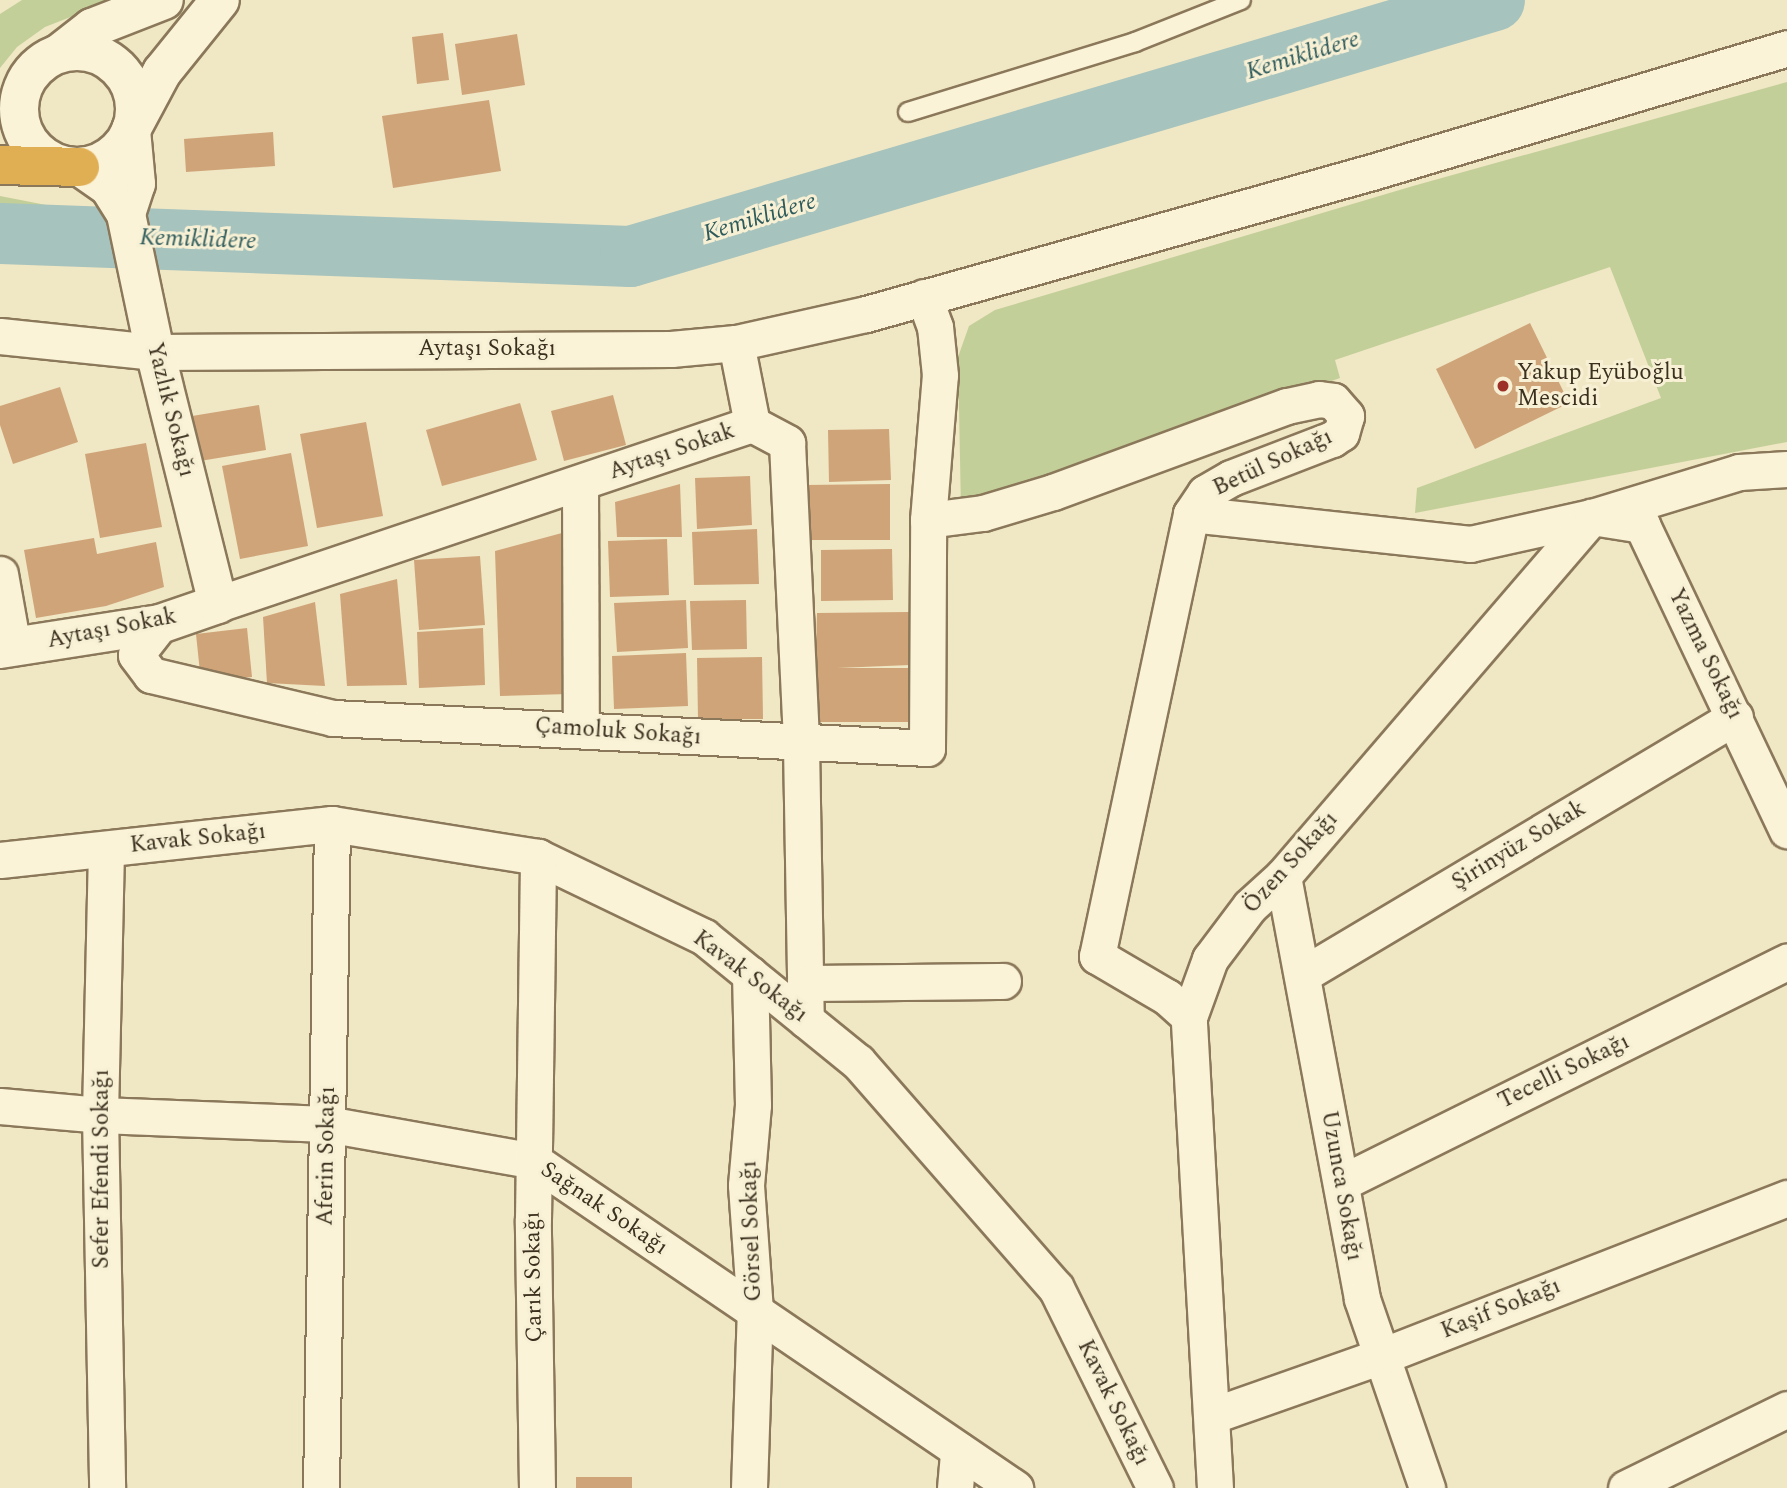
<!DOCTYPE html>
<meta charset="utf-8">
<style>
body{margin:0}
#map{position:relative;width:1787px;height:1488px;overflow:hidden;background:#f0e7c4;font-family:Spectral,serif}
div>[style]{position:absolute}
.green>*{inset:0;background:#c3cf98}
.river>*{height:61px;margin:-30.5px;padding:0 30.5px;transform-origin:30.5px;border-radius:30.5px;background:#a6c3bd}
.building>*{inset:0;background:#cfa479}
.roads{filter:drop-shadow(2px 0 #8b785a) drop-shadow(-2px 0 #8b785a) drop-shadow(0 2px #8b785a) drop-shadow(0 -2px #8b785a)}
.service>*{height:18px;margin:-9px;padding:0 9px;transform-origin:9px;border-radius:9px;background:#faf3d8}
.minor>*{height:35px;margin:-17.5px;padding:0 17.5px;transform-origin:17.5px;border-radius:17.5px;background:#faf3d8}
.tertiary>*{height:38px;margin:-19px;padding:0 19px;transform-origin:19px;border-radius:19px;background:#faf3d8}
.tertiary>.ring{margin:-19px;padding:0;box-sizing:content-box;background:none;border:38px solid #faf3d8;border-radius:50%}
.motorway>*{height:38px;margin:-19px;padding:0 19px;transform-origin:19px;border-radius:19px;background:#e1af53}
.dots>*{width:19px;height:19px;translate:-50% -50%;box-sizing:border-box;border:4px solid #f7f0d4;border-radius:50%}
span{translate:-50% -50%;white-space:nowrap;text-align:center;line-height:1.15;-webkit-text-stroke:6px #f7f0d4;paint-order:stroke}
.street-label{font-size:23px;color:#3b2f1e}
.poi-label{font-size:23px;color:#3b2f1e}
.left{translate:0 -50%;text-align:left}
.water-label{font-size:24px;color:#2d5a5b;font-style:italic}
</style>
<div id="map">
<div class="green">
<div style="clip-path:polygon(22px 0,114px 0,45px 27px,17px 47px,0 68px,0 14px)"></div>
<div style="clip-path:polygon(1787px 82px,1787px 442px,1415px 513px,1417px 488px,1661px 398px,1610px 267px,1335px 360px,1340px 378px,961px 510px,958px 357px,969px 326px,995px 310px,1413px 186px)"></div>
<div style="clip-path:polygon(0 196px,82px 212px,0 210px)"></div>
</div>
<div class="river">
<div style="left:0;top:233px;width:630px;rotate:2.09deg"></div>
<div style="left:630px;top:256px;width:901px;rotate:-16.5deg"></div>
</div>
<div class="building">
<div style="clip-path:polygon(443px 33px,449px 80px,417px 84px,412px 37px)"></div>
<div style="clip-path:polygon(517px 34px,525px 85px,462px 95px,455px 44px)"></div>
<div style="clip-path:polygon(489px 100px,501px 171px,393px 188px,382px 116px)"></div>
<div style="clip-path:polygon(273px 132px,275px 166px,186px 172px,184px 139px)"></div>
<div style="clip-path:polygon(1530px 323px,1569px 403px,1475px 449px,1436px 369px)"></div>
<div style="clip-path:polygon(60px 387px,78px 442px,13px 464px,0 425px,0 406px)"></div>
<div style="clip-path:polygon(613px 395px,626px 445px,564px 461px,551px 411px)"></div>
<div style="clip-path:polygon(520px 403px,537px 460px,442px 486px,426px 430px)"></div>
<div style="clip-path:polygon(259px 405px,266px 450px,200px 461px,192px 416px)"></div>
<div style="clip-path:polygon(366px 422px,383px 516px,317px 528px,300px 434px)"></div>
<div style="clip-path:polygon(889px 429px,891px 480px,829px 482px,828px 430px)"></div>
<div style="clip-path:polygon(146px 443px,162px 527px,100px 538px,85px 454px)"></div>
<div style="clip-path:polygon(291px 453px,308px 546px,240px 559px,222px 466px)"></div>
<div style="clip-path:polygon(750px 476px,752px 525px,697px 529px,695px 478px)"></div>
<div style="clip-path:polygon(680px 484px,682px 537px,617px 537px,615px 502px)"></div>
<div style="clip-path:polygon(890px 484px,890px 540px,805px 540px,805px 485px)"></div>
<div style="clip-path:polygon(757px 529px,759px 584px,694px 585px,692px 532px)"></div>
<div style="clip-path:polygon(562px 533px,568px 694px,500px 696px,495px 551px)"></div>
<div style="clip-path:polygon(94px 538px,97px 554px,156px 542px,164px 587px,106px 606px,36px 618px,24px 550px)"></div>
<div style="clip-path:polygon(667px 539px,669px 595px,610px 597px,608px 541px)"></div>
<div style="clip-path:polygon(892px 549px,893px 600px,821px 601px,821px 550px)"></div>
<div style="clip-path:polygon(480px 556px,485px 625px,419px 630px,414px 560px)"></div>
<div style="clip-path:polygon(397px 579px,407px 685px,347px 686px,340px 594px)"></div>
<div style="clip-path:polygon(686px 600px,688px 648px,617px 652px,614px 603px)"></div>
<div style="clip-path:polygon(746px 600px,747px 649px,692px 650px,690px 601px)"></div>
<div style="clip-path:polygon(315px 602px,325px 686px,267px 683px,263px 617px)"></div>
<div style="clip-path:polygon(909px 612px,910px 665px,837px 668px,910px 668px,911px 722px,814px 722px,817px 613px)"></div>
<div style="clip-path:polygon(247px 628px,252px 677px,201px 682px,196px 634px)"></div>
<div style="clip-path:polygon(483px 628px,485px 685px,419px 688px,417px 632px)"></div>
<div style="clip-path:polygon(686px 653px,688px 706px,614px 709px,612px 656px)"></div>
<div style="clip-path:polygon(762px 657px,763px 719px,698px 719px,697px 658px)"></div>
<div style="clip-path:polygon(576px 1477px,632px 1477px,632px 1488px,576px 1488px)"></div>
</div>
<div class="roads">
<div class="service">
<div style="left:908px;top:112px;width:238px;rotate:-17.1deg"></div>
<div style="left:1135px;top:42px;width:114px;rotate:-21.6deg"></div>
</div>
<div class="minor">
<div style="left:0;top:336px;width:156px;rotate:5.9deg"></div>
<div style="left:155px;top:352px;width:516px;rotate:-0.33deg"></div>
<div style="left:671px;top:349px;width:65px;rotate:-5.3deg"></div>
<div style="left:736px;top:343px;width:133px;rotate:-12.6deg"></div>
<div style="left:866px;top:314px;width:526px;rotate:-15.68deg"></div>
<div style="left:1372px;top:172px;width:433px;rotate:-16.6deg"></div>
<div style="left:736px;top:343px;width:83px;rotate:78.8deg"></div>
<div style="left:580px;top:484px;width:244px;rotate:89.8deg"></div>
<div style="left:1191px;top:514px;width:281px;rotate:6.1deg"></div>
<div style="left:1470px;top:544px;width:125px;rotate:-12.5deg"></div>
<div style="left:1592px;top:517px;width:51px;rotate:9.1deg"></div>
<div style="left:1642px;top:525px;width:338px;rotate:64.6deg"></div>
<div style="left:928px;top:520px;width:55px;rotate:-7.3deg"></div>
<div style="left:983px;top:513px;width:73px;rotate:-16.7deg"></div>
<div style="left:1053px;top:492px;width:249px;rotate:-20.2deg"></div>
<div style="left:1287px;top:406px;width:33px;rotate:-12deg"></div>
<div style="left:1319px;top:399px;width:14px;rotate:8deg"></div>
<div style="left:1333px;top:401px;width:20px;rotate:49deg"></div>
<div style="left:1346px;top:416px;width:18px;rotate:106deg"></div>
<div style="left:1341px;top:433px;width:11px;rotate:146deg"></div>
<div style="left:1332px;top:439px;width:108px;rotate:158.9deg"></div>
<div style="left:1231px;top:478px;width:30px;rotate:150deg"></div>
<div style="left:1205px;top:493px;width:25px;rotate:124deg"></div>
<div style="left:1191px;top:514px;width:452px;rotate:102deg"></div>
<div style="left:1097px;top:956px;width:81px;rotate:30.4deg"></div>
<div style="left:1167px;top:997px;width:30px;rotate:42deg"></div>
<div style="left:0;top:574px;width:74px;rotate:79.9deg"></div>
<div style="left:218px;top:604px;width:564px;rotate:-18.63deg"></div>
<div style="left:752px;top:424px;width:40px;rotate:28deg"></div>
<div style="left:787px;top:443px;width:302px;rotate:87.3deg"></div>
<div style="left:801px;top:745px;width:275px;rotate:89deg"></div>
<div style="left:160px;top:624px;width:39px;rotate:128deg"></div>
<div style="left:136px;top:655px;width:25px;rotate:53deg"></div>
<div style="left:151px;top:675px;width:187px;rotate:13.3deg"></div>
<div style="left:333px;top:718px;width:595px;rotate:2.89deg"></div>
<div style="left:927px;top:748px;width:228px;rotate:-89.7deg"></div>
<div style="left:928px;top:520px;width:145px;rotate:-85.3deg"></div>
<div style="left:940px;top:375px;width:48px;rotate:-95.9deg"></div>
<div style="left:935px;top:327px;width:32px;rotate:-110deg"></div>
<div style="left:106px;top:850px;width:265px;rotate:91.3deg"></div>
<div style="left:100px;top:1115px;width:373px;rotate:88.9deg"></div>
<div style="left:0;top:860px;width:334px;rotate:-6.2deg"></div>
<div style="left:332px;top:824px;width:209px;rotate:9.1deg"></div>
<div style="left:538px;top:857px;width:184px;rotate:25.7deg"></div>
<div style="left:704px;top:937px;width:198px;rotate:39.1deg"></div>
<div style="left:858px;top:1062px;width:300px;rotate:48.8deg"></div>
<div style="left:1056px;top:1288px;width:223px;rotate:63.7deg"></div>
<div style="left:1283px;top:876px;width:430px;rotate:79.4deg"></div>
<div style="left:1362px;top:1299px;width:200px;rotate:71deg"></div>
<div style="left:1302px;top:975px;width:504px;rotate:-30.79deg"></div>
<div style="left:805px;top:983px;width:198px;rotate:-0.6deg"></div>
<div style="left:0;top:1106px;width:100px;rotate:5.1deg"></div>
<div style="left:100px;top:1115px;width:227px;rotate:2.3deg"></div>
<div style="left:327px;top:1124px;width:210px;rotate:10.1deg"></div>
<div style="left:534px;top:1161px;width:582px;rotate:34.21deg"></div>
<div style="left:1341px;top:1183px;width:498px;rotate:-26.4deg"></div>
<div style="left:1214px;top:1415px;width:178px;rotate:-19.4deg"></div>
<div style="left:1382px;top:1356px;width:435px;rotate:-21.3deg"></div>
<div style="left:321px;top:1488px;width:664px;rotate:-89.05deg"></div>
<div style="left:537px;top:1488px;width:269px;rotate:-90.9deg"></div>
<div style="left:533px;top:1219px;width:362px;rotate:-89.2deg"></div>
<div style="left:749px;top:1488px;width:177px;rotate:-88.1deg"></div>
<div style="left:755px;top:1311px;width:126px;rotate:-94.1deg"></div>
<div style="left:746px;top:1185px;width:80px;rotate:-85deg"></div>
<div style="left:753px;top:1105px;width:131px;rotate:-91.3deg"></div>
<div style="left:955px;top:1488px;width:38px;rotate:-85deg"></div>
<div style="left:1215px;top:1488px;width:472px;rotate:-93.2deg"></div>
<div style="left:1189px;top:1017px;width:62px;rotate:-70.1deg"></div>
<div style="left:1210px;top:959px;width:66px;rotate:-53deg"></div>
<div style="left:1250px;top:906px;width:45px;rotate:-42.3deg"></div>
<div style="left:1283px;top:876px;width:474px;rotate:-49.3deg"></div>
<div style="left:1592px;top:517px;width:154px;rotate:-17deg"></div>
<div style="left:1739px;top:472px;width:48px;rotate:-3.6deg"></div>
<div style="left:1626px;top:1488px;width:179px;rotate:-26.1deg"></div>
</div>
<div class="tertiary">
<div class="ring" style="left:19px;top:51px;width:78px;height:78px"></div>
<div style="left:60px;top:53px;width:41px;rotate:-38deg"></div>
<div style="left:92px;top:28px;width:77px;rotate:-21.3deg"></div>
<div style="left:126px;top:214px;width:32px;rotate:-72deg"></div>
<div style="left:136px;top:184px;width:54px;rotate:-95.3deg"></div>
<div style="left:131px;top:130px;width:66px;rotate:-61.9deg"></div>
<div style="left:162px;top:72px;width:92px;rotate:-51.1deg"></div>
<div style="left:0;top:649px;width:162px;rotate:-8.9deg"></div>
<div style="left:160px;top:624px;width:61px;rotate:-19deg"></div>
<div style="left:218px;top:604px;width:260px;rotate:-104deg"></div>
<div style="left:155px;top:352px;width:141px;rotate:-101.9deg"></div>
<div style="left:126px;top:214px;width:32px;rotate:-122deg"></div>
<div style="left:109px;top:187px;width:35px;rotate:-145deg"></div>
</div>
<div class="motorway">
<div style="left:0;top:165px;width:80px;rotate:1.4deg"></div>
</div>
</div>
<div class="dots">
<div style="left:1503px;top:386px;background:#9d3127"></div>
</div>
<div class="street-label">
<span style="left:487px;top:349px">Aytaşı Sokağı</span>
<span style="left:170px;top:410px;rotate:76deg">Yazlık Sokağı</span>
<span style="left:672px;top:452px;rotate:-19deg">Aytaşı Sokak</span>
<span style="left:1273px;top:463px;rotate:-25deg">Betül Sokağı</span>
<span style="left:112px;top:629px;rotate:-11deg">Aytaşı Sokak</span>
<span style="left:1705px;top:654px;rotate:64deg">Yazma Sokağı</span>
<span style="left:618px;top:732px;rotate:4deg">Çamoluk Sokağı</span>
<span style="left:198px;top:839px;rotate:-6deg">Kavak Sokağı</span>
<span style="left:1519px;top:846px;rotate:-31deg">Şirinyüz Sokak</span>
<span style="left:1291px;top:863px;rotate:-48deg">Özen Sokağı</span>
<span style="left:750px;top:977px;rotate:37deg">Kavak Sokağı</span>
<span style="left:1564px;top:1072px;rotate:-26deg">Tecelli Sokağı</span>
<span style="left:327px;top:1156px;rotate:-89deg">Aferin Sokağı</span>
<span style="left:102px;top:1169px;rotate:-90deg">Sefer Efendi Sokağı</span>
<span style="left:1341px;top:1186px;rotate:80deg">Uzunca Sokağı</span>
<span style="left:604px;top:1209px;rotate:34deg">Sağnak Sokağı</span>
<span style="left:752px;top:1231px;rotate:-92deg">Görsel Sokağı</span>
<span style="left:534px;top:1277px;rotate:-91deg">Çarık Sokağı</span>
<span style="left:1501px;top:1309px;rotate:-22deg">Kaşif Sokağı</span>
<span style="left:1113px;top:1403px;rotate:64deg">Kavak Sokağı</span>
</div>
<div class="poi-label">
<span class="left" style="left:1517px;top:386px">Yakup Eyüboğlu<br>Mescidi</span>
</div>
<div class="water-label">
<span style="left:1303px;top:56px;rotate:-17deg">Kemiklidere</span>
<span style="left:760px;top:218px;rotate:-17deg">Kemiklidere</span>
<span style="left:198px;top:240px;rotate:2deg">Kemiklidere</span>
</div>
</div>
